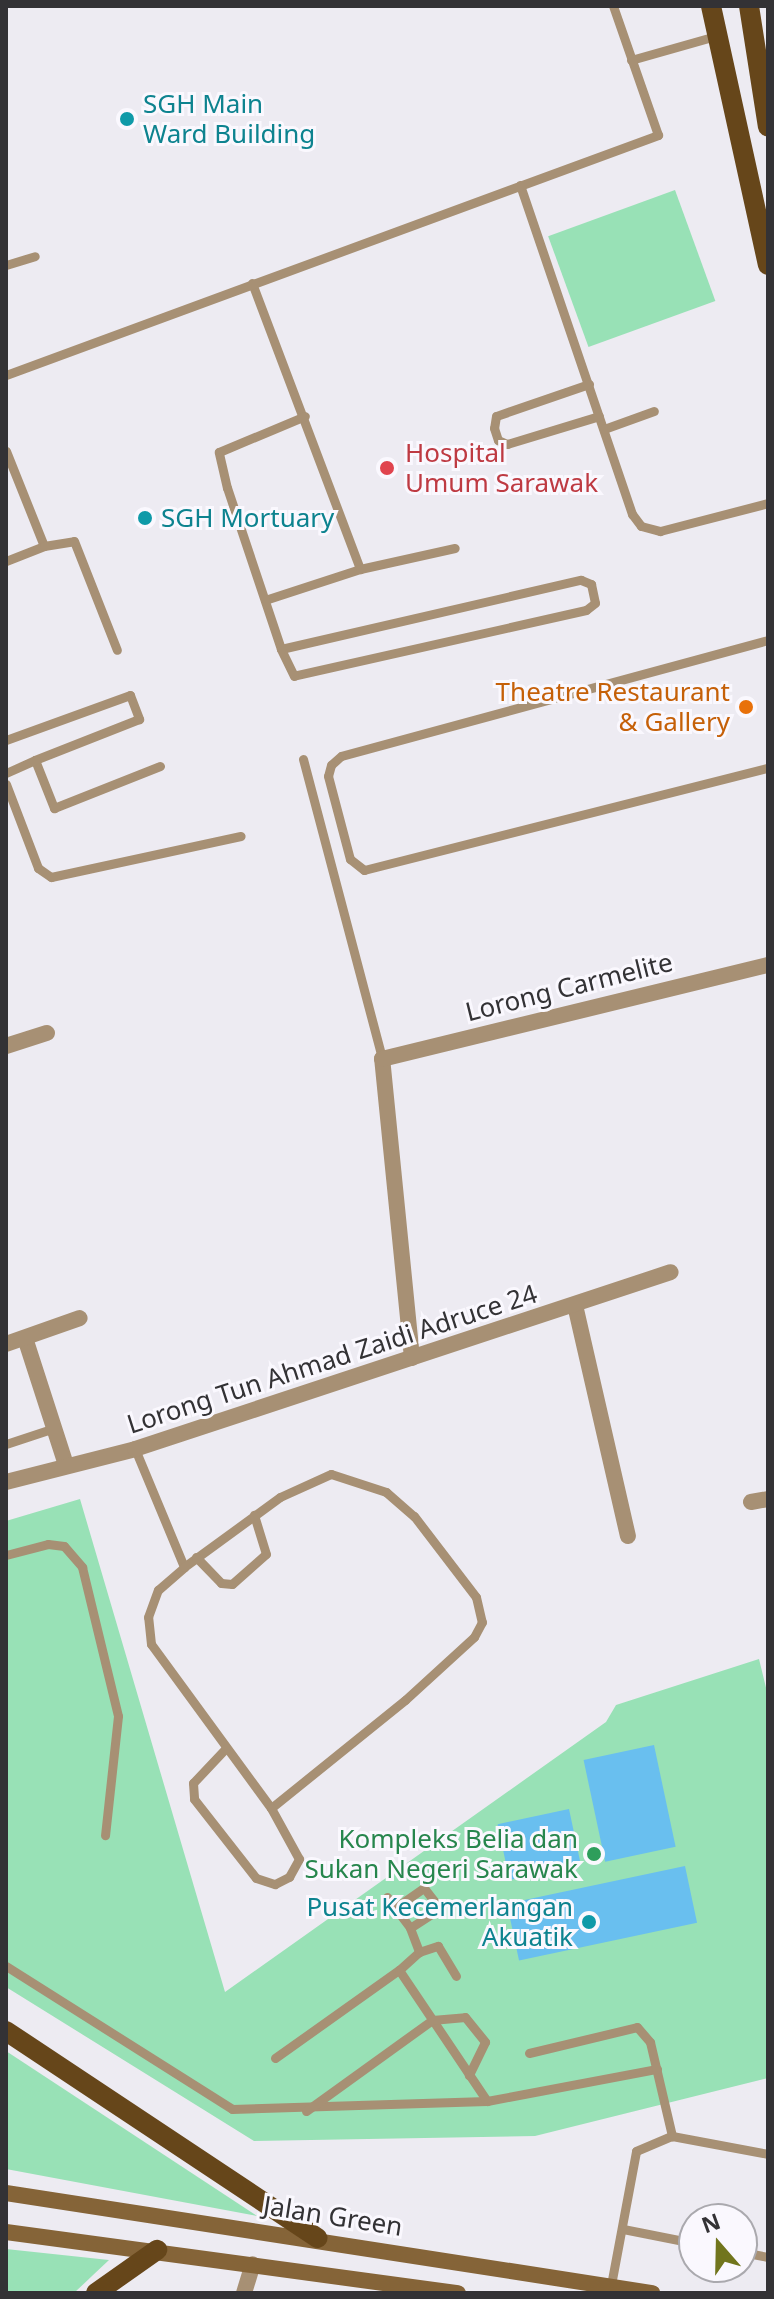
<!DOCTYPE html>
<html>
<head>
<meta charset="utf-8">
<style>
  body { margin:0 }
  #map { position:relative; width:774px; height:2299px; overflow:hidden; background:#edebf2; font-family:"Noto Sans",sans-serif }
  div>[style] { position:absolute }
  .green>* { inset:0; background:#98e1b6; transform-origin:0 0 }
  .water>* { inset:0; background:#69bfef; transform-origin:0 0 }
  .lane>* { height:9px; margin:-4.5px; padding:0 4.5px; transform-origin:4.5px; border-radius:4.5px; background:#a79074 }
  .street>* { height:16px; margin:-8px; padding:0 8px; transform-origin:8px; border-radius:8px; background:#a79074 }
  .secondary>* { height:16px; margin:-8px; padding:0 8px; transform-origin:8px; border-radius:8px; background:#856438 }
  .primary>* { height:20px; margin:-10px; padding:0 10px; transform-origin:10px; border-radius:10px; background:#66461a }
  .dots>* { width:22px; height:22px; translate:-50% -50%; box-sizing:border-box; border:4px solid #faf8fe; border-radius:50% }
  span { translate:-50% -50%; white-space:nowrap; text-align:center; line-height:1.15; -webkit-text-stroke:6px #faf8fe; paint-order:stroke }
  .culture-label { font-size:26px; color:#0d838f }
  .left { translate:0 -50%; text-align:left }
  .right { translate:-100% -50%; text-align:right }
  .health-label { font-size:26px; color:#be3a42 }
  .food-label { font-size:26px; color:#c56008 }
  .street-label { font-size:26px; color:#333235 }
  .leisure-label { font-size:26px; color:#27864d }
  .frame { position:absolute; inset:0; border:8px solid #333235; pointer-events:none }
  .north { position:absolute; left:678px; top:2203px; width:80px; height:80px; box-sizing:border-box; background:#faf8fe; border:2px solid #aaa9ae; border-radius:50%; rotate:340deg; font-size:22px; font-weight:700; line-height:32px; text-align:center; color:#333235 }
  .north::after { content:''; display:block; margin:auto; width:28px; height:36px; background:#71751d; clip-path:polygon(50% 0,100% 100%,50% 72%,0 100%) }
</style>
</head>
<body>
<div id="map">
  <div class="green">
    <i style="left:675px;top:190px;width:118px;height:135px;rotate:70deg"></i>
    <i style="clip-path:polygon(80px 1499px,225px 1992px,606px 1722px,616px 1705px,759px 1659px,768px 1696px,768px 2078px,535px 2136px,254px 2141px,6px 1987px,6px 1521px)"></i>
    <i style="clip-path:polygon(6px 2051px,257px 2216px,6px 2169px)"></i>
    <i style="clip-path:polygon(6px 2249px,109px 2260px,74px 2293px,6px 2293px)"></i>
  </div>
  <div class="water">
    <i style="left:654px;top:1745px;width:104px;height:72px;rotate:78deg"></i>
    <i style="left:569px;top:1809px;width:57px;height:73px;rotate:78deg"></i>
    <i style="left:685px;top:1866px;width:58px;height:182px;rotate:78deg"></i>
  </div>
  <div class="lane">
    <i style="left:631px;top:60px;width:88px;rotate:-15.8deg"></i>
    <i style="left:520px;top:185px;width:348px;rotate:71.2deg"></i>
    <i style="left:632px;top:514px;width:15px;rotate:53deg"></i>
    <i style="left:641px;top:526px;width:20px;rotate:15deg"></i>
    <i style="left:660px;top:531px;width:112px;rotate:-14.5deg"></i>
    <i style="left:6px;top:265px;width:30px;rotate:-17deg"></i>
    <i style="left:252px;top:283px;width:306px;rotate:69.3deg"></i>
    <i style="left:6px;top:375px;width:695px;rotate:-20.21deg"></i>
    <i style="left:658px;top:135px;width:137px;rotate:-109.2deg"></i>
    <i style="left:589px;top:384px;width:98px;rotate:161deg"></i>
    <i style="left:496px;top:416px;width:12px;rotate:99deg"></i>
    <i style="left:494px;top:428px;width:13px;rotate:72deg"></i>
    <i style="left:498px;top:440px;width:10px;rotate:24deg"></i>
    <i style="left:507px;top:444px;width:96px;rotate:-16.9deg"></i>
    <i style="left:604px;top:429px;width:53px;rotate:-19.8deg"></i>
    <i style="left:6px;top:451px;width:102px;rotate:68.2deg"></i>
    <i style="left:6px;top:561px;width:41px;rotate:-21.5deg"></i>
    <i style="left:44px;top:546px;width:30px;rotate:-9deg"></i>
    <i style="left:74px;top:541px;width:117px;rotate:68.5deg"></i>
    <i style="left:265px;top:600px;width:100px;rotate:-18.1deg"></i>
    <i style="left:360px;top:569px;width:97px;rotate:-12.5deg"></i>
    <i style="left:768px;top:640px;width:442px;rotate:164.8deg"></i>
    <i style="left:341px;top:756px;width:13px;rotate:138deg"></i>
    <i style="left:331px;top:765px;width:11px;rotate:105deg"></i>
    <i style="left:328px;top:776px;width:86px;rotate:75.2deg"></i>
    <i style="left:350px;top:859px;width:18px;rotate:38deg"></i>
    <i style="left:364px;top:870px;width:417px;rotate:-14.2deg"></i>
    <i style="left:281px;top:649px;width:308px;rotate:-13deg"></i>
    <i style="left:581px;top:580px;width:11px;rotate:22deg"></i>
    <i style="left:591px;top:584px;width:19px;rotate:78deg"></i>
    <i style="left:595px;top:603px;width:11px;rotate:142deg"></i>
    <i style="left:586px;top:610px;width:299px;rotate:167.3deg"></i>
    <i style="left:294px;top:676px;width:30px;rotate:-116deg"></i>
    <i style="left:281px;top:649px;width:170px;rotate:-108.5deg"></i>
    <i style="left:227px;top:488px;width:37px;rotate:-103deg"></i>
    <i style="left:219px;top:452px;width:93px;rotate:-22.7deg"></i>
    <i style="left:6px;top:740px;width:132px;rotate:-19.9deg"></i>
    <i style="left:130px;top:695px;width:26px;rotate:69deg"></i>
    <i style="left:139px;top:719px;width:112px;rotate:158.5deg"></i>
    <i style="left:35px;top:760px;width:52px;rotate:68.4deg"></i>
    <i style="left:54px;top:808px;width:114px;rotate:-21.6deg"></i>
    <i style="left:303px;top:759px;width:310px;rotate:75.2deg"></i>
    <i style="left:6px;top:773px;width:32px;rotate:-24deg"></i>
    <i style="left:6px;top:784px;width:90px;rotate:69.1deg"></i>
    <i style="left:38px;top:868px;width:16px;rotate:35deg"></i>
    <i style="left:51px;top:877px;width:194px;rotate:-12.2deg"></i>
    <i style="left:6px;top:1444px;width:51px;rotate:-18.4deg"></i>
    <i style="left:135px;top:1449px;width:128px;rotate:67.4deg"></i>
    <i style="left:331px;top:1474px;width:58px;rotate:18.1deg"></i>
    <i style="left:386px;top:1492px;width:37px;rotate:41deg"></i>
    <i style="left:414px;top:1516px;width:102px;rotate:52.6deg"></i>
    <i style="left:476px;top:1597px;width:26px;rotate:77deg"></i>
    <i style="left:482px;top:1622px;width:17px;rotate:118deg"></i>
    <i style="left:474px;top:1637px;width:93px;rotate:137.6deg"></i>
    <i style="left:405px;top:1700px;width:172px;rotate:141.1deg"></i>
    <i style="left:271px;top:1808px;width:203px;rotate:-126.2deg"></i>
    <i style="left:151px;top:1644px;width:27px;rotate:-96deg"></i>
    <i style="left:148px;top:1617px;width:29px;rotate:-70deg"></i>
    <i style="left:158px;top:1590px;width:35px;rotate:-41deg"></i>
    <i style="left:184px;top:1567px;width:119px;rotate:-36.1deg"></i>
    <i style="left:280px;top:1497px;width:56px;rotate:-24.3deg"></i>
    <i style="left:6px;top:1555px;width:43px;rotate:-14.7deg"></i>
    <i style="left:48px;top:1544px;width:16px;rotate:7deg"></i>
    <i style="left:64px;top:1546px;width:28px;rotate:49deg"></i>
    <i style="left:82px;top:1567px;width:153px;rotate:76.4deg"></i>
    <i style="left:118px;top:1716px;width:120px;rotate:96.2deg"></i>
    <i style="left:196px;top:1557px;width:36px;rotate:46deg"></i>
    <i style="left:221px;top:1583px;width:11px;rotate:5deg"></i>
    <i style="left:232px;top:1584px;width:45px;rotate:-41.4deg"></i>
    <i style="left:266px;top:1554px;width:41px;rotate:-107.1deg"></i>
    <i style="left:226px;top:1748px;width:48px;rotate:133.3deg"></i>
    <i style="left:193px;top:1783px;width:16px;rotate:86deg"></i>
    <i style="left:194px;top:1799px;width:100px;rotate:51.9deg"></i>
    <i style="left:256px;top:1878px;width:20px;rotate:18deg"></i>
    <i style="left:275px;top:1884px;width:16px;rotate:-27deg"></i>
    <i style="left:289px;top:1877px;width:21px;rotate:-61deg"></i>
    <i style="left:299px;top:1859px;width:58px;rotate:-118.8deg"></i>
    <i style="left:387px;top:1897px;width:39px;rotate:53deg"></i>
    <i style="left:410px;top:1928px;width:26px;rotate:69deg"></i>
    <i style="left:419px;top:1952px;width:27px;rotate:138deg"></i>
    <i style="left:395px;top:1908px;width:35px;rotate:-35deg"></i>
    <i style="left:424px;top:1888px;width:18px;rotate:52deg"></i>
    <i style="left:435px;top:1902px;width:11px;rotate:100deg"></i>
    <i style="left:433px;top:1913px;width:27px;rotate:147deg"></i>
    <i style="left:419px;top:1952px;width:20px;rotate:-18deg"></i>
    <i style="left:438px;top:1946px;width:35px;rotate:59deg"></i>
    <i style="left:6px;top:1966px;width:267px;rotate:32.3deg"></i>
    <i style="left:232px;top:2109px;width:255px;rotate:-1.8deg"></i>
    <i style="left:487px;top:2101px;width:173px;rotate:-10.7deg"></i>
    <i style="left:529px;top:2053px;width:111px;rotate:-13.5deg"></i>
    <i style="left:637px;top:2027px;width:20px;rotate:49deg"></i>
    <i style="left:650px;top:2042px;width:97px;rotate:76.8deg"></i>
    <i style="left:275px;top:2058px;width:152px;rotate:-35.4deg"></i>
    <i style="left:399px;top:1970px;width:158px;rotate:56.1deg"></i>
    <i style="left:306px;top:2111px;width:155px;rotate:-35.8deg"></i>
    <i style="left:432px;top:2020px;width:33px;rotate:-5deg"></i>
    <i style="left:465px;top:2017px;width:32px;rotate:51deg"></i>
    <i style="left:485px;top:2042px;width:37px;rotate:116deg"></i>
    <i style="left:623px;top:2229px;width:72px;rotate:11.2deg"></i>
    <i style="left:742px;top:2252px;width:26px;rotate:11deg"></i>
    <i style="left:611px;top:2285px;width:136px;rotate:-79.4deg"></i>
    <i style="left:636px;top:2151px;width:39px;rotate:-23deg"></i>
    <i style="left:672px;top:2136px;width:98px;rotate:10.6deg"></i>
  </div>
  <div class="street">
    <i style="left:6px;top:1046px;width:43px;rotate:-17.6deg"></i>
    <i style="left:575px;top:1305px;width:237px;rotate:77.1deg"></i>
    <i style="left:25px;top:1338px;width:133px;rotate:72.1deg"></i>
    <i style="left:6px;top:1344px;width:78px;rotate:-19.4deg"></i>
    <i style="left:412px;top:1358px;width:301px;rotate:-95.7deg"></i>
    <i style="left:382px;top:1059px;width:397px;rotate:-13.7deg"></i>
    <i style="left:6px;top:1482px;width:133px;rotate:-14.3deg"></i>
    <i style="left:135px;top:1449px;width:564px;rotate:-18.27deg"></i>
    <i style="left:751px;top:1502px;width:17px;rotate:-10deg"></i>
    <i style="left:244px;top:2293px;width:30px;rotate:-73deg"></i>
  </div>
  <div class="secondary">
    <i style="left:6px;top:2193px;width:654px;rotate:8.8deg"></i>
    <i style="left:6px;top:2232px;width:456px;rotate:7.7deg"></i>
  </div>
  <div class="primary">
    <i style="left:711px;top:6px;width:265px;rotate:77.6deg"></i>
    <i style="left:749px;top:6px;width:122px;rotate:81.1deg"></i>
    <i style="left:6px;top:2031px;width:374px;rotate:33.6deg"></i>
    <i style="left:96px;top:2293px;width:75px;rotate:-35.2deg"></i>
  </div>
  <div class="dots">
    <i style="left:127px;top:119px;background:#0f9aa8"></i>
    <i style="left:387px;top:468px;background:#e0444e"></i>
    <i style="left:145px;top:518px;background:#0f9aa8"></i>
    <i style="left:746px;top:707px;background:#e8710a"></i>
    <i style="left:594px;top:1854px;background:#2e9e5b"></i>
    <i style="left:589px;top:1922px;background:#0f9aa8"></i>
  </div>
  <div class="culture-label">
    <span class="left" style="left:143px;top:119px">SGH Main<br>Ward Building</span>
    <span class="left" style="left:161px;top:518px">SGH Mortuary</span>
    <span class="right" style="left:573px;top:1922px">Pusat Kecemerlangan<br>Akuatik</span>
  </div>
  <div class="health-label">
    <span class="left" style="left:405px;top:468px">Hospital<br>Umum Sarawak</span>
  </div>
  <div class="food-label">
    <span class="right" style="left:730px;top:707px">Theatre Restaurant<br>&amp; Gallery</span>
  </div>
  <div class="street-label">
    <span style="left:569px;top:987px;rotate:-14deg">Lorong Carmelite</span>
    <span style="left:332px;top:1359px;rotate:-18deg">Lorong Tun Ahmad Zaidi Adruce 24</span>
    <span style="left:333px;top:2216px;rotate:9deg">Jalan Green</span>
  </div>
  <div class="leisure-label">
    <span class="right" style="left:578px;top:1854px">Kompleks Belia dan<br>Sukan Negeri Sarawak</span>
  </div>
  <div class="frame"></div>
  <div class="north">N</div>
</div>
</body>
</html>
